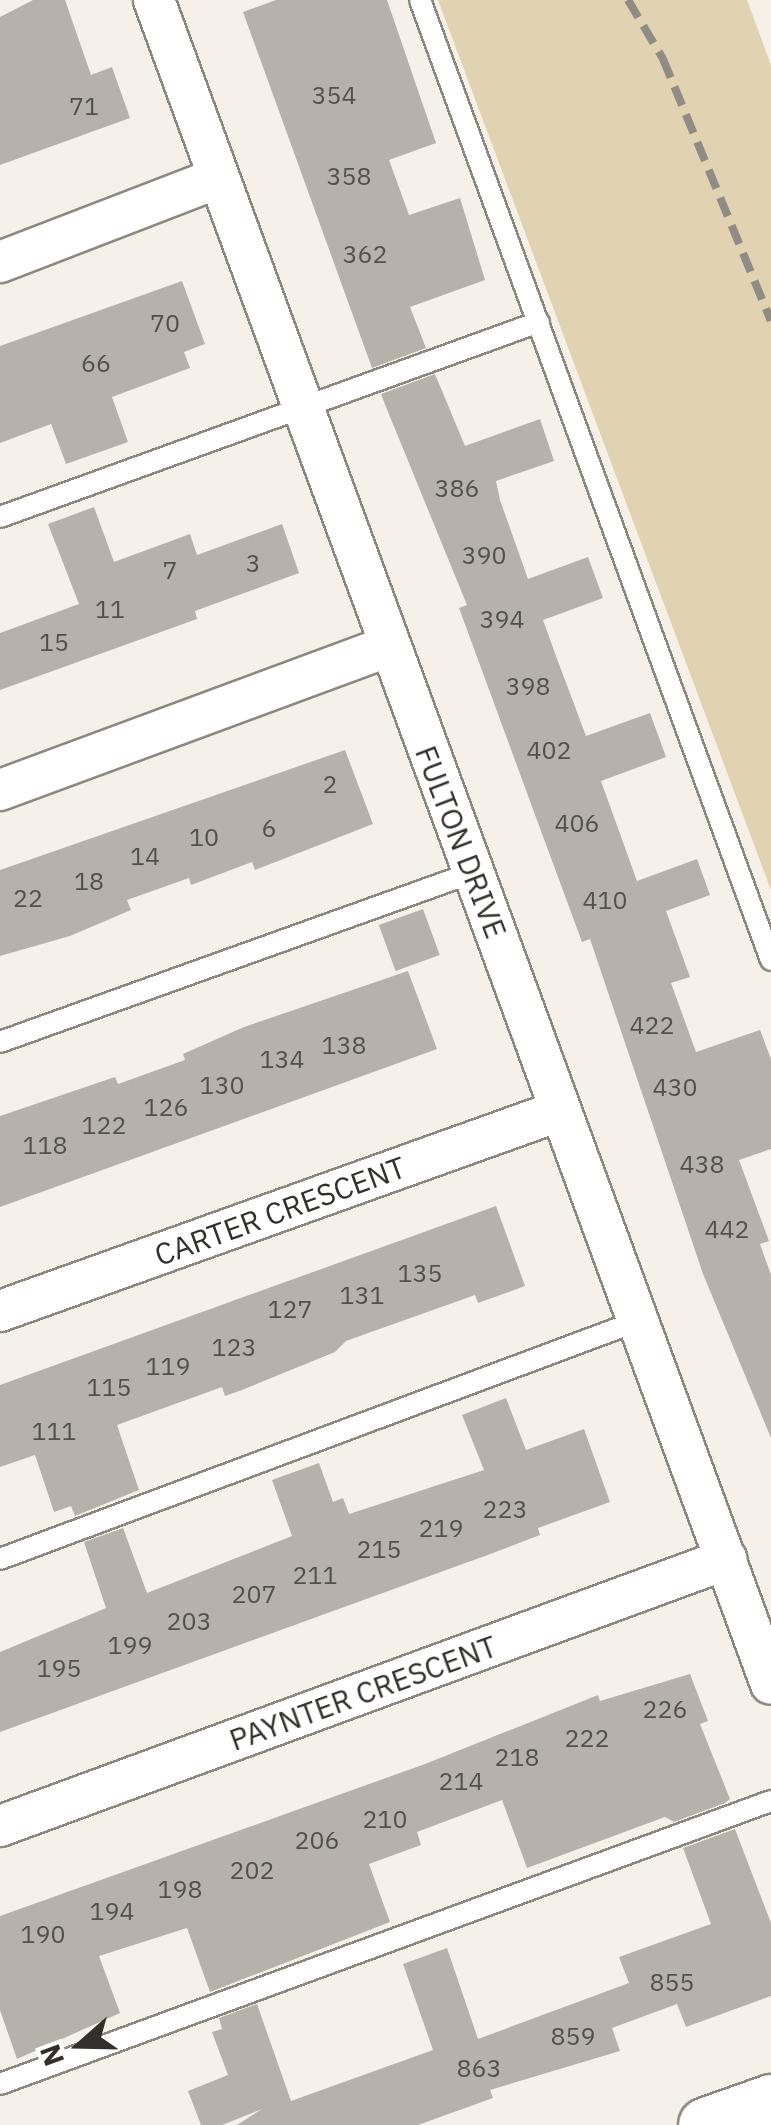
<!DOCTYPE html>
<html>
<head>
<meta charset="utf-8">
<style>
  body { margin:0 }
  #map { position:relative; width:771px; height:2125px; overflow:hidden; background:#f6f1e8; font-family:"IBM Plex Sans",sans-serif }
  div>[style] { position:absolute }
  .green>* { inset:0; background:#e1d2b2 }
  .building>* { inset:0; background:#b7b2a9; transform-origin:0 0 }
  .roads { filter:drop-shadow(2px 0 #8c887f) drop-shadow(-2px 0 #8c887f) drop-shadow(0 2px #8c887f) drop-shadow(0 -2px #8c887f) }
  .lane>* { height:20px; margin:-10px; padding:0 10px; transform-origin:10px; border-radius:10px; background:#fff }
  .street>* { height:40px; margin:-20px; padding:0 20px; transform-origin:20px; border-radius:20px; background:#fff }
  .secondary>* { height:55px; margin:-27.5px; padding:0 27.5px; transform-origin:27.5px; border-radius:27.5px; background:#fff }
  .rail>* { height:8px; margin-top:-4px; transform-origin:0; background:repeating-linear-gradient(90deg,#8f8b85 0 20px,transparent 0 30px) }
  span { translate:-50% -50%; white-space:nowrap; text-align:center; line-height:1.15; -webkit-text-stroke:9px #fff; paint-order:stroke }
  .number-label { font-size:25px; color:#53504b }
  .number-label span { -webkit-text-stroke-width:0 }
  .street-label { font-size:30px; color:#32302c }
  .north { position:absolute; left:30px; top:1995px; width:100px; height:100px; -webkit-text-stroke:8px #fff; paint-order:stroke; rotate:250deg; font-size:28px; font-weight:700; line-height:40px; text-align:center; color:#32302c }
  .north::after { content:''; display:block; margin:auto; width:35px; height:45px; background:#32302c; clip-path:polygon(50% 0,100% 100%,50% 72%,0 100%) }
</style>
</head>
<body>
<div id="map">
  <div class="green">
    <i style="clip-path:polygon(438px 0,747px 0,771px 65px,771px 890px)"></i>
  </div>
  <div class="building">
    <i style="clip-path:polygon(33px 0,65px 0,91px 75px,112px 67px,130px 118px,0 165px,0 17px)"></i>
    <i style="clip-path:polygon(276px 0,387px 0,436px 143px,389px 160px,409px 215px,460px 198px,485px 280px,410px 307px,426px 348px,372px 368px,243px 12px)"></i>
    <i style="clip-path:polygon(182px 281px,205px 344px,184px 352px,190px 368px,112px 397px,128px 442px,66px 464px,51px 424px,0 443px,0 346px)"></i>
    <i style="clip-path:polygon(435px 374px,465px 446px,540px 419px,554px 461px,496px 481px,500px 500px,528px 579px,588px 557px,603px 598px,543px 620px,556px 656px,586px 736px,650px 713px,666px 757px,601px 781px,637px 881px,697px 859px,710px 895px,666px 911px,690px 977px,671px 983px,696px 1052px,760px 1030px,771px 1059px,771px 1149px,739px 1160px,769px 1241px,760px 1244px,771px 1275px,771px 1438px,703px 1274px,590px 939px,582px 942px,534px 812px,459px 608px,467px 605px,386px 407px,381px 394px)"></i>
    <i style="clip-path:polygon(94px 507px,114px 562px,190px 534px,197px 555px,282px 524px,299px 573px,195px 611px,197px 619px,0 690px,0 633px,79px 604px,48px 524px)"></i>
    <i style="clip-path:polygon(345px 750px,373px 824px,255px 870px,252px 862px,191px 885px,189px 878px,127px 900px,131px 910px,70px 936px,0 956px,0 870px)"></i>
    <i style="left:423px;top:909px;width:49px;height:47px;rotate:70deg"></i>
    <i style="clip-path:polygon(408px 971px,437px 1049px,0 1207px,0 1116px,115px 1077px,118px 1084px,185px 1060px,183px 1054px,244px 1027px)"></i>
    <i style="clip-path:polygon(496px 1206px,525px 1286px,478px 1303px,475px 1295px,346px 1341px,335px 1352px,242px 1390px,225px 1396px,222px 1387px,117px 1425px,139px 1490px,75px 1516px,71px 1506px,54px 1512px,35px 1455px,0 1467px,0 1385px)"></i>
    <i style="clip-path:polygon(506px 1398px,526px 1450px,584px 1429px,610px 1502px,538px 1528px,540px 1535px,493px 1553px,0 1732px,0 1652px,106px 1608px,84px 1542px,123px 1528px,147px 1593px,292px 1536px,272px 1480px,319px 1463px,333px 1502px,343px 1498px,349px 1514px,484px 1470px,462px 1415px)"></i>
    <i style="clip-path:polygon(690px 1674px,708px 1721px,700px 1724px,730px 1799px,725px 1803px,674px 1822px,665px 1817px,527px 1868px,502px 1800px,417px 1832px,421px 1845px,369px 1864px,390px 1922px,210px 1992px,187px 1928px,99px 1956px,120px 2013px,17px 2059px,0 2010px,0 1916px,425px 1764px,598px 1695px,600px 1701px)"></i>
    <i style="clip-path:polygon(735px 1829px,771px 1923px,771px 1996px,686px 2027px,677px 2004px,612px 2028px,620px 2051px,490px 2090px,493px 2098px,418px 2125px,237px 2125px,262px 2109px,222px 2125px,201px 2125px,188px 2091px,228px 2075px,212px 2032px,222px 2029px,219px 2018px,257px 2004px,291px 2101px,433px 2050px,403px 1964px,447px 1948px,478px 2039px,629px 1983px,619px 1957px,711px 1924px,683px 1848px)"></i>
  </div>
  <div class="roads">
    <div class="lane">
      <i style="left:420px;top:0;width:1022px;rotate:69.92deg"></i>
      <i style="left:0;top:517px;width:573px;rotate:-19.89deg"></i>
      <i style="left:0;top:1042px;width:504px;rotate:-19.73deg"></i>
      <i style="left:0;top:1559px;width:678px;rotate:-20.47deg"></i>
      <i style="left:0;top:2084px;width:821px;rotate:-20.16deg"></i>
    </div>
    <div class="street">
      <i style="left:154px;top:0;width:1793px;rotate:69.88deg"></i>
      <i style="left:0;top:262px;width:234px;rotate:-21.1deg"></i>
      <i style="left:0;top:790px;width:412px;rotate:-20.3deg"></i>
      <i style="left:0;top:1311px;width:594px;rotate:-19.69deg"></i>
      <i style="left:0;top:1826px;width:774px;rotate:-20.17deg"></i>
    </div>
    <div class="secondary">
      <i style="left:706px;top:2125px;width:69px;rotate:-19.5deg"></i>
    </div>
  </div>
  <div class="rail">
    <i style="left:628px;top:0;width:69px;rotate:59.3deg"></i>
    <i style="left:663px;top:59px;width:283px;rotate:67.6deg"></i>
  </div>
  <div class="number-label">
    <span style="left:334px;top:95px">354</span>
    <span style="left:84px;top:106px">71</span>
    <span style="left:349px;top:176px">358</span>
    <span style="left:365px;top:254px">362</span>
    <span style="left:165px;top:323px">70</span>
    <span style="left:96px;top:363px">66</span>
    <span style="left:457px;top:488px">386</span>
    <span style="left:484px;top:555px">390</span>
    <span style="left:253px;top:563px">3</span>
    <span style="left:170px;top:570px">7</span>
    <span style="left:110px;top:609px">11</span>
    <span style="left:502px;top:619px">394</span>
    <span style="left:54px;top:642px">15</span>
    <span style="left:528px;top:686px">398</span>
    <span style="left:549px;top:750px">402</span>
    <span style="left:330px;top:784px">2</span>
    <span style="left:577px;top:823px">406</span>
    <span style="left:269px;top:828px">6</span>
    <span style="left:204px;top:837px">10</span>
    <span style="left:145px;top:856px">14</span>
    <span style="left:89px;top:881px">18</span>
    <span style="left:28px;top:898px">22</span>
    <span style="left:605px;top:900px">410</span>
    <span style="left:652px;top:1025px">422</span>
    <span style="left:344px;top:1045px">138</span>
    <span style="left:282px;top:1059px">134</span>
    <span style="left:222px;top:1085px">130</span>
    <span style="left:675px;top:1087px">430</span>
    <span style="left:166px;top:1107px">126</span>
    <span style="left:104px;top:1125px">122</span>
    <span style="left:45px;top:1145px">118</span>
    <span style="left:702px;top:1164px">438</span>
    <span style="left:727px;top:1229px">442</span>
    <span style="left:420px;top:1273px">135</span>
    <span style="left:362px;top:1295px">131</span>
    <span style="left:290px;top:1309px">127</span>
    <span style="left:234px;top:1347px">123</span>
    <span style="left:168px;top:1366px">119</span>
    <span style="left:109px;top:1387px">115</span>
    <span style="left:54px;top:1431px">111</span>
    <span style="left:505px;top:1509px">223</span>
    <span style="left:441px;top:1528px">219</span>
    <span style="left:379px;top:1549px">215</span>
    <span style="left:315px;top:1575px">211</span>
    <span style="left:254px;top:1594px">207</span>
    <span style="left:189px;top:1621px">203</span>
    <span style="left:130px;top:1645px">199</span>
    <span style="left:59px;top:1668px">195</span>
    <span style="left:665px;top:1709px">226</span>
    <span style="left:587px;top:1738px">222</span>
    <span style="left:517px;top:1757px">218</span>
    <span style="left:461px;top:1781px">214</span>
    <span style="left:385px;top:1819px">210</span>
    <span style="left:317px;top:1840px">206</span>
    <span style="left:252px;top:1870px">202</span>
    <span style="left:180px;top:1889px">198</span>
    <span style="left:112px;top:1911px">194</span>
    <span style="left:43px;top:1934px">190</span>
    <span style="left:672px;top:1982px">855</span>
    <span style="left:573px;top:2036px">859</span>
    <span style="left:479px;top:2068px">863</span>
  </div>
  <div class="street-label">
    <span style="left:461px;top:842px;rotate:69deg">FULTON DRIVE</span>
    <span style="left:280px;top:1211px;rotate:-20deg">CARTER CRESCENT</span>
    <span style="left:363px;top:1693px;rotate:-20deg">PAYNTER CRESCENT</span>
  </div>
  <div class="north">N</div>
</div>
</body>
</html>
